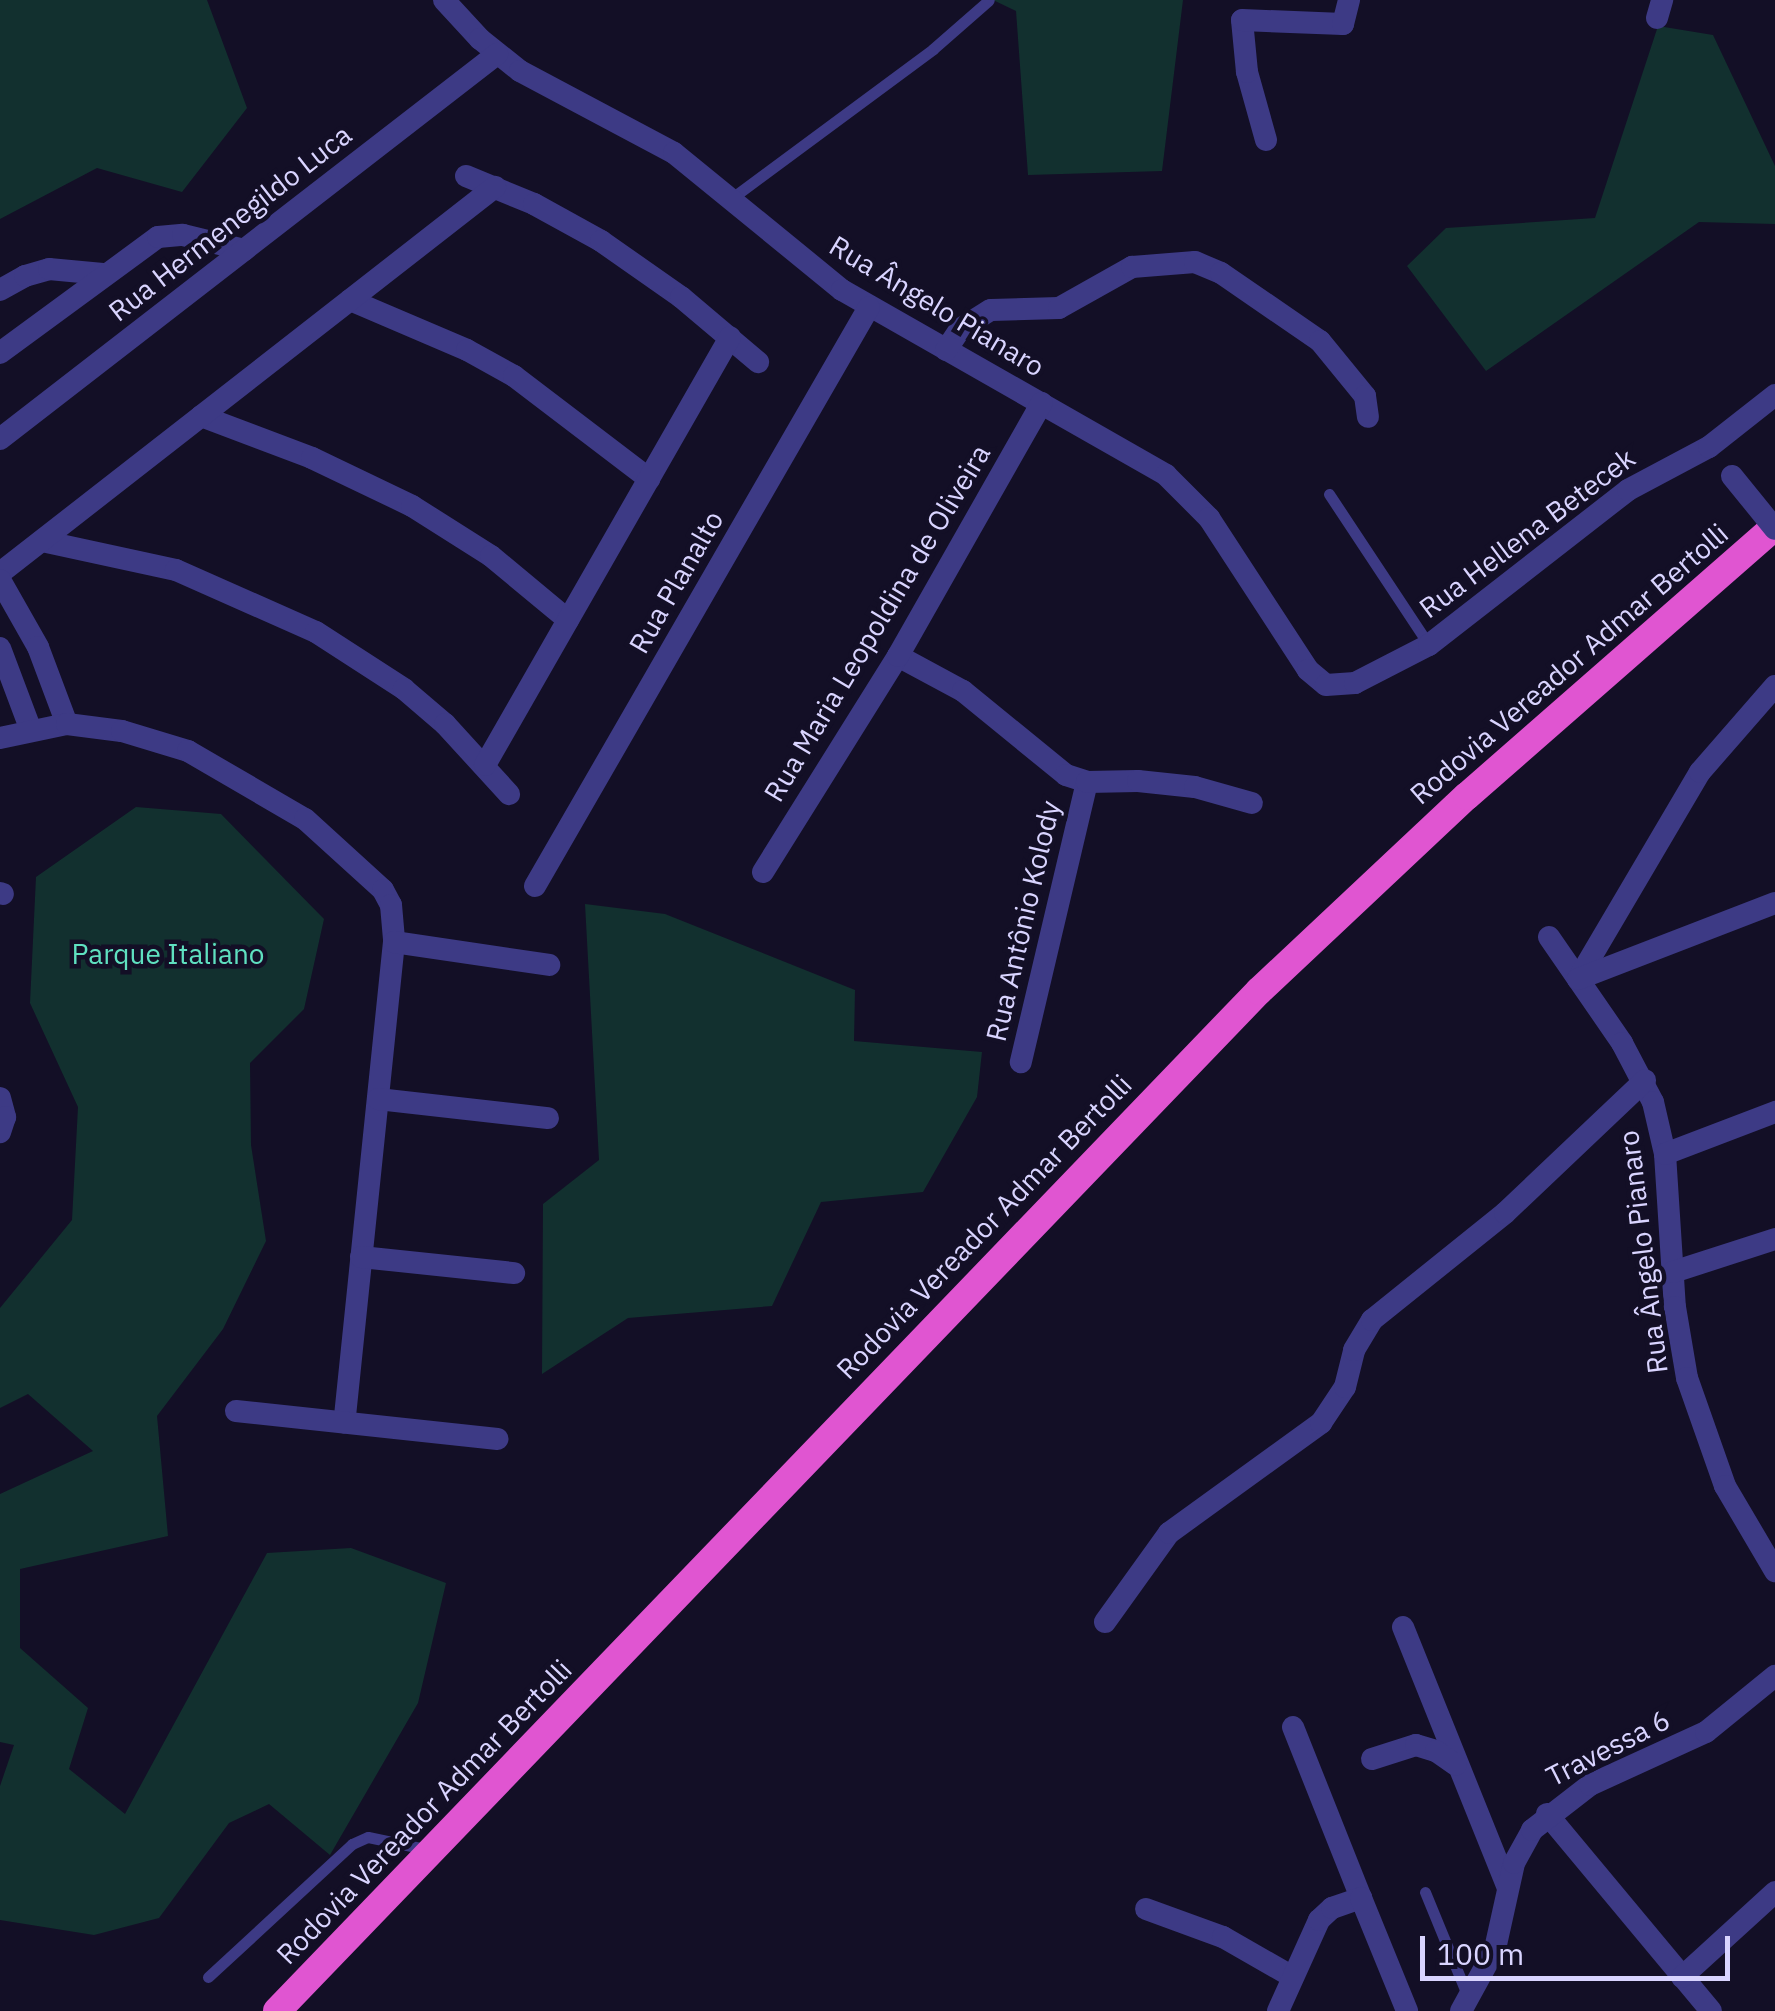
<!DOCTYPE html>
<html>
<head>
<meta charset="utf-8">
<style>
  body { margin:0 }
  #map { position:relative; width:1775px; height:2011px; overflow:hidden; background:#130f26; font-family:"IBM Plex Sans",sans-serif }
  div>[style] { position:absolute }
  .green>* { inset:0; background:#12302f }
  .service>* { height:11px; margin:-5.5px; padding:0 5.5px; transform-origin:5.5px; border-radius:5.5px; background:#3d3a85 }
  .minor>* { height:22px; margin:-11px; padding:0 11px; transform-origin:11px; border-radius:11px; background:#3d3a85 }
  .trunk>* { height:28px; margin:-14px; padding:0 14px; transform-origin:14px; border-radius:14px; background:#e055d1 }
  .minor-bridge>* { height:22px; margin:-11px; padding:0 11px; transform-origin:11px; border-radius:11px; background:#3d3a85 }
  span { translate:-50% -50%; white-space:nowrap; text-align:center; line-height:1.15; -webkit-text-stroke:9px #130f26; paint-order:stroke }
  .street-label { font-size:28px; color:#d9d4ff }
  .park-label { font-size:28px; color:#5fe0c0 }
  .scale { position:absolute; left:1420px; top:1936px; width:310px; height:45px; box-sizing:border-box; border:5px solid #d9d4ff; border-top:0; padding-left:12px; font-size:30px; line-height:35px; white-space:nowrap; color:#d9d4ff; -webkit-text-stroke:8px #130f26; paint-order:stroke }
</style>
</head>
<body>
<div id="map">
  <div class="green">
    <i style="clip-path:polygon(0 0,207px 0,247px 108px,182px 192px,97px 168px,0 219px)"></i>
    <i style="clip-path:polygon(993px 0,1183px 0,1162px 171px,1028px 175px,1016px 11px)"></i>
    <i style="clip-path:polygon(1658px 26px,1713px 35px,1775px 166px,1775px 224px,1699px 222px,1486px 371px,1407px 266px,1446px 228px,1595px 218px)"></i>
    <i style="clip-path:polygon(136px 807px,221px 814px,324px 919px,304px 1009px,250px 1063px,251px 1145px,266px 1241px,223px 1329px,157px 1416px,168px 1536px,20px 1569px,20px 1648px,88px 1708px,69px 1769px,125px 1814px,267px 1553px,351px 1548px,446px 1583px,418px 1703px,330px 1855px,269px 1804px,229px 1823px,159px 1918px,94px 1935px,0 1920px,0 1786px,14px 1745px,0 1742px,0 1494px,93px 1451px,28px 1394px,0 1408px,0 1308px,72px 1220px,78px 1107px,30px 1003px,36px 877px)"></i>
    <i style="clip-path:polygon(585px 904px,665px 914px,855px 990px,854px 1041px,982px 1052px,977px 1097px,923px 1192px,821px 1202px,772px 1306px,628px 1318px,542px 1374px,543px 1204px,599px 1160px)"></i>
  </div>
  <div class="service">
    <i style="left:732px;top:198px;width:250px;rotate:-36.5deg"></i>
    <i style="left:933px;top:49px;width:74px;rotate:-41.2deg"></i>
    <i style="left:1329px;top:494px;width:181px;rotate:56.5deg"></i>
    <i style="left:1425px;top:1892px;width:113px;rotate:67.7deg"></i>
    <i style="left:208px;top:1977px;width:196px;rotate:-42.7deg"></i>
    <i style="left:352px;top:1844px;width:17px;rotate:-24deg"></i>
    <i style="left:368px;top:1837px;width:63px;rotate:11.8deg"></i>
  </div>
  <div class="minor">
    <i style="left:444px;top:0;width:53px;rotate:47.3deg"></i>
    <i style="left:480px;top:39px;width:51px;rotate:38.7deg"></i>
    <i style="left:520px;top:71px;width:174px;rotate:28deg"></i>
    <i style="left:674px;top:153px;width:217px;rotate:39.2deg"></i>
    <i style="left:842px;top:290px;width:373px;rotate:29.7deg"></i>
    <i style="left:1166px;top:475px;width:61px;rotate:45deg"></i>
    <i style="left:1209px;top:518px;width:181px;rotate:56.9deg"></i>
    <i style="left:1308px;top:670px;width:23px;rotate:40deg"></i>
    <i style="left:1326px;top:685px;width:29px;rotate:-4deg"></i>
    <i style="left:1355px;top:683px;width:83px;rotate:-27.2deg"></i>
    <i style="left:1429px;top:645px;width:252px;rotate:-37.9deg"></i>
    <i style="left:1628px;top:490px;width:92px;rotate:-28deg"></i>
    <i style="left:1709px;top:447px;width:84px;rotate:-38.2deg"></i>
    <i style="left:1657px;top:18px;width:19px;rotate:-74deg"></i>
    <i style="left:1266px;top:140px;width:71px;rotate:-105.6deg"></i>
    <i style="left:1247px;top:72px;width:52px;rotate:-95.5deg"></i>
    <i style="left:1242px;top:20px;width:101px;rotate:2.3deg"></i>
    <i style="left:1343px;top:24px;width:25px;rotate:-76deg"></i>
    <i style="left:466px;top:176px;width:74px;rotate:22.4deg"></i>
    <i style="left:534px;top:204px;width:77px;rotate:28.9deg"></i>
    <i style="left:601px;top:241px;width:98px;rotate:35deg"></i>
    <i style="left:681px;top:297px;width:101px;rotate:40.2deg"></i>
    <i style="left:0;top:290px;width:29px;rotate:-29deg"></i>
    <i style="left:25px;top:276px;width:25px;rotate:-16deg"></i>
    <i style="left:49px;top:269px;width:54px;rotate:5.3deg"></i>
    <i style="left:350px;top:300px;width:127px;rotate:23.1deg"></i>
    <i style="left:467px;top:350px;width:54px;rotate:29deg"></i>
    <i style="left:514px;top:376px;width:170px;rotate:37.3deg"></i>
    <i style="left:946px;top:350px;width:25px;rotate:-56deg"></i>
    <i style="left:960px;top:329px;width:36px;rotate:-32deg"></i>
    <i style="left:991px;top:310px;width:68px;rotate:-1.7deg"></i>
    <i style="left:1059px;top:308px;width:84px;rotate:-29.3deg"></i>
    <i style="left:1132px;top:267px;width:63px;rotate:-4.5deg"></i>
    <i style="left:1195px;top:262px;width:28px;rotate:23deg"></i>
    <i style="left:1221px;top:273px;width:120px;rotate:34.5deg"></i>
    <i style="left:1320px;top:341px;width:71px;rotate:50.7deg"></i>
    <i style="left:1365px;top:396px;width:21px;rotate:82deg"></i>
    <i style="left:0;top:353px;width:196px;rotate:-36.3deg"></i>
    <i style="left:158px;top:237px;width:25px;rotate:-5deg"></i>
    <i style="left:183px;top:235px;width:63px;rotate:13.8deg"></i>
    <i style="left:201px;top:416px;width:119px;rotate:20.7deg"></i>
    <i style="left:312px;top:458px;width:111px;rotate:25.6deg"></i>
    <i style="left:412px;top:506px;width:93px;rotate:32.3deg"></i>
    <i style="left:491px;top:556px;width:100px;rotate:39.7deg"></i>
    <i style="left:0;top:439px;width:629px;rotate:-37.76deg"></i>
    <i style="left:42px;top:541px;width:137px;rotate:12.2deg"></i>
    <i style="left:176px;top:570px;width:153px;rotate:23.9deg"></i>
    <i style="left:316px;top:632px;width:105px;rotate:32.9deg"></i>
    <i style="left:404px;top:689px;width:54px;rotate:40.5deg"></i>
    <i style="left:445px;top:724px;width:95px;rotate:47.6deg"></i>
    <i style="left:0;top:573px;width:628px;rotate:-37.95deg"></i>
    <i style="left:0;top:580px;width:77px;rotate:60.4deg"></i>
    <i style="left:38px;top:647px;width:82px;rotate:69.4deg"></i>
    <i style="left:0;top:648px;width:85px;rotate:69.4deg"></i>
    <i style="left:898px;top:656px;width:74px;rotate:28.3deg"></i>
    <i style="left:963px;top:691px;width:133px;rotate:39.2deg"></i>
    <i style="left:1066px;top:775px;width:22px;rotate:18deg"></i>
    <i style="left:1087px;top:782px;width:288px;rotate:103.3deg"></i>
    <i style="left:0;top:738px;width:68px;rotate:-11.8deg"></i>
    <i style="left:67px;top:724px;width:55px;rotate:7.3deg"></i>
    <i style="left:122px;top:731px;width:69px;rotate:16.9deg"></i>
    <i style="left:188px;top:751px;width:135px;rotate:30.2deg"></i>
    <i style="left:305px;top:819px;width:105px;rotate:42.3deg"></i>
    <i style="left:383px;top:890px;width:17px;rotate:62deg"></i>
    <i style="left:391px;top:905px;width:37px;rotate:85deg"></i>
    <i style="left:394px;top:942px;width:483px;rotate:95.9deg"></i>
    <i style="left:485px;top:765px;width:493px;rotate:-60.2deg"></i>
    <i style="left:1087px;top:782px;width:51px;rotate:-1.1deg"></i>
    <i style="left:1138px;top:781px;width:57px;rotate:6deg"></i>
    <i style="left:1195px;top:787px;width:59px;rotate:15.7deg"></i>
    <i style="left:763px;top:872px;width:255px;rotate:-58deg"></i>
    <i style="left:898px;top:656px;width:291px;rotate:-60.4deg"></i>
    <i style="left:535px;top:886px;width:668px;rotate:-60.02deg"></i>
    <i style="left:0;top:893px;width:3px;rotate:18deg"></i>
    <i style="left:1549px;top:937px;width:129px;rotate:55.4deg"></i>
    <i style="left:1622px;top:1043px;width:67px;rotate:62.3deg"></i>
    <i style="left:1653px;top:1102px;width:53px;rotate:77deg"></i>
    <i style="left:1665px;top:1154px;width:153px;rotate:86.3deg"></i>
    <i style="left:1675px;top:1307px;width:72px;rotate:80.4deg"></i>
    <i style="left:1687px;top:1378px;width:114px;rotate:70.6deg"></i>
    <i style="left:1725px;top:1486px;width:99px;rotate:59.5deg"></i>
    <i style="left:394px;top:942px;width:157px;rotate:8.4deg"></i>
    <i style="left:1578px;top:979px;width:240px;rotate:-59.5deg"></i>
    <i style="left:1700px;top:772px;width:114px;rotate:-48.9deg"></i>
    <i style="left:1578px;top:979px;width:211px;rotate:-21.1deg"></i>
    <i style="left:0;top:1098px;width:20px;rotate:75deg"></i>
    <i style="left:5px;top:1117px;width:16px;rotate:108deg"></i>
    <i style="left:378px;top:1099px;width:171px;rotate:6.4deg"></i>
    <i style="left:1665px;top:1154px;width:118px;rotate:-20.9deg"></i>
    <i style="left:361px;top:1257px;width:154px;rotate:6deg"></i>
    <i style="left:1673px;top:1272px;width:107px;rotate:-17.9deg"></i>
    <i style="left:236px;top:1411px;width:263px;rotate:6.1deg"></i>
    <i style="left:1105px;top:1622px;width:110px;rotate:-54.3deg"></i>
    <i style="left:1169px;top:1533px;width:188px;rotate:-35.9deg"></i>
    <i style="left:1321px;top:1423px;width:43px;rotate:-56.3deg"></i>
    <i style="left:1345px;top:1387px;width:38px;rotate:-76deg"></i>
    <i style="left:1354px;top:1350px;width:35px;rotate:-59deg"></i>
    <i style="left:1372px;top:1320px;width:171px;rotate:-38.8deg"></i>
    <i style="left:1505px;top:1213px;width:193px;rotate:-43.5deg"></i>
    <i style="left:1403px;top:1627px;width:281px;rotate:68.1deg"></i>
    <i style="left:1293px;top:1727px;width:184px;rotate:68.3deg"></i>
    <i style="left:1372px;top:1759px;width:46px;rotate:-17.7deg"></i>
    <i style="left:1416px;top:1745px;width:21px;rotate:17deg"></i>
    <i style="left:1436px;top:1751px;width:24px;rotate:35deg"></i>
    <i style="left:1547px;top:1814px;width:256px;rotate:50.2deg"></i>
    <i style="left:1146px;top:1909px;width:82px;rotate:20deg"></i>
    <i style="left:1223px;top:1937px;width:78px;rotate:29.8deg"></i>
    <i style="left:1682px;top:1977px;width:126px;rotate:-42.4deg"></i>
    <i style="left:1278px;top:2011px;width:100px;rotate:-65.7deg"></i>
    <i style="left:1319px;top:1920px;width:18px;rotate:-43deg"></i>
    <i style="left:1332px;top:1908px;width:31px;rotate:-19deg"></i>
    <i style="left:1361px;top:1898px;width:122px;rotate:67.8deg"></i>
    <i style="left:1461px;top:2011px;width:71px;rotate:-61.3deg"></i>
    <i style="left:1495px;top:1949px;width:88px;rotate:-77.5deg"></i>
    <i style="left:1514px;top:1863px;width:38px;rotate:-61deg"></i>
    <i style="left:1532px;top:1830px;width:73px;rotate:-37.8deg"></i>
    <i style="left:1590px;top:1785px;width:128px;rotate:-24.6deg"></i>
    <i style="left:1706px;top:1732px;width:89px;rotate:-39.1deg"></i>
  </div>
  <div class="trunk">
    <i style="left:277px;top:2011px;width:1416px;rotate:-46.09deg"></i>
    <i style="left:1259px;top:991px;width:285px;rotate:-43.2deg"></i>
    <i style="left:1467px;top:796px;width:410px;rotate:-41.2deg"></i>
  </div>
  <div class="minor-bridge">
    <i style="left:1732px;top:476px;width:68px;rotate:50.9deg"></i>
  </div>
  <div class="street-label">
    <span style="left:230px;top:223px;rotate:-38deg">Rua Hermenegildo Luca</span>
    <span style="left:937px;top:306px;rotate:31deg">Rua Ângelo Pianaro</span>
    <span style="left:1527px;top:533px;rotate:-37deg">Rua Hellena Betecek</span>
    <span style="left:676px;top:582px;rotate:-60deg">Rua Planalto</span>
    <span style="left:877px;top:623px;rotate:-59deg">Rua Maria Leopoldina de Oliveira</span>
    <span style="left:1569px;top:664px;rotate:-41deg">Rodovia Vereador Admar Bertolli</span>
    <span style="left:1023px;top:921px;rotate:-77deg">Rua Antônio Kolody</span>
    <span style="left:984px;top:1227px;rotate:-46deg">Rodovia Vereador Admar Bertolli</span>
    <span style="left:1643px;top:1252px;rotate:-97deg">Rua Ângelo Pianaro</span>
    <span style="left:1608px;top:1748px;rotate:-27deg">Travessa 6</span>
    <span style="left:424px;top:1812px;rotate:-46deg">Rodovia Vereador Admar Bertolli</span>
  </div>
  <div class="park-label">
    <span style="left:168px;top:954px">Parque Italiano</span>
  </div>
  <div class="scale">100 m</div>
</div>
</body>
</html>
